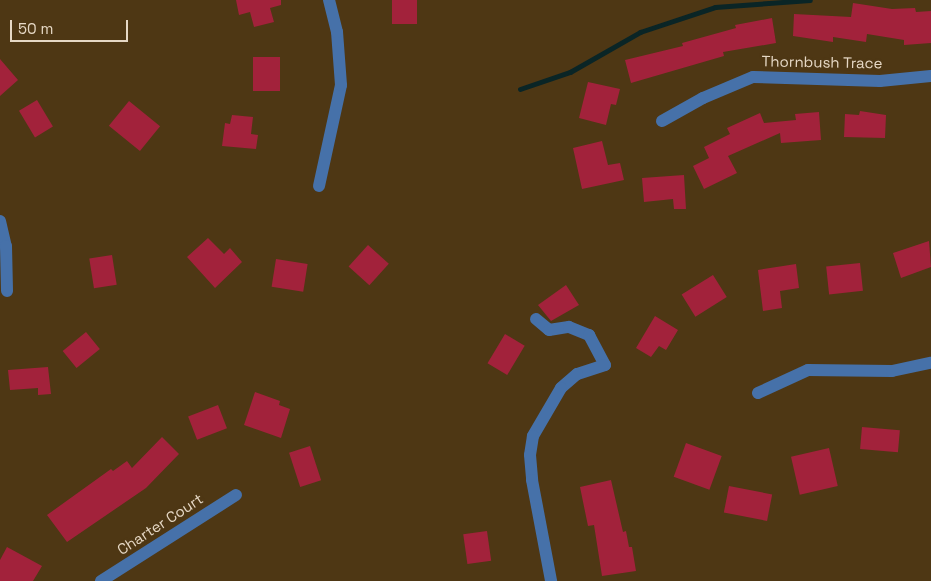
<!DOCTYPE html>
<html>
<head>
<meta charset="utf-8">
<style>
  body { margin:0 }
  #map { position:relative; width:931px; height:581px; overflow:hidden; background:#4e3714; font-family:"Space Grotesk",sans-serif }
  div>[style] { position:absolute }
  .stream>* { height:5px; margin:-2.5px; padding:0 2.5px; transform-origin:2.5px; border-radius:2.5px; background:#0a2526 }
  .building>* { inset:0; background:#a2223b; transform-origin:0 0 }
  .minor>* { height:12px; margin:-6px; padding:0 6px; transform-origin:6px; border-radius:6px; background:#4671a9 }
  span { translate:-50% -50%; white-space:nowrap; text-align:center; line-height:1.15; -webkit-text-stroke:4.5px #4e3714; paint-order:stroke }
  .street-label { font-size:15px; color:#e6d8c5 }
  .scale { position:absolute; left:10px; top:20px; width:118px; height:22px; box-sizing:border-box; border:2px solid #e6d8c5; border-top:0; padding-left:6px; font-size:15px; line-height:18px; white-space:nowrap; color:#e6d8c5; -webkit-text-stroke:4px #4e3714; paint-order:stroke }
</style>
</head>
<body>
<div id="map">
  <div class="stream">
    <i style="left:520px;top:89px;width:53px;rotate:-18.8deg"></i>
    <i style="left:570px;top:72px;width:81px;rotate:-29.7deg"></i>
    <i style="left:640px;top:32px;width:79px;rotate:-18.4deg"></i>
    <i style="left:715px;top:7px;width:95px;rotate:-4.2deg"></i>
  </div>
  <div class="building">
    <i style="clip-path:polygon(236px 0,281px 0,281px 5px,270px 8px,274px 22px,254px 27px,250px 12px,239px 15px)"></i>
    <i style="left:392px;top:0;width:25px;height:24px"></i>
    <i style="clip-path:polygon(853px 3px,892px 9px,915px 8px,916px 12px,931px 11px,931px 43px,904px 45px,904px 40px,867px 34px,866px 42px,833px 37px,833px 42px,793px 36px,794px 14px,851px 17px)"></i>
    <i style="clip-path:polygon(772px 18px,776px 43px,723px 52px,724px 56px,631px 83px,625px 60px,683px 46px,682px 43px,736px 28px,735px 25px)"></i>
    <i style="left:253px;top:57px;width:27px;height:34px"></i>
    <i style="clip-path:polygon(0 59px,18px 80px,0 96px)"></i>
    <i style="clip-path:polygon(588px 82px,620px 89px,616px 105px,611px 104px,606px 125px,579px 118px)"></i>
    <i style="left:37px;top:100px;width:31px;height:21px;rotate:59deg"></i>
    <i style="left:129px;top:101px;width:40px;height:32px;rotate:39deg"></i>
    <i style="clip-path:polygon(860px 111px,886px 115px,885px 138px,844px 137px,845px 114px,859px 115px)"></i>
    <i style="clip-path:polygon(819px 112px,821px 140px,781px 143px,780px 133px,728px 156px,737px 173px,704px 189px,693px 166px,709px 158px,704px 147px,730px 134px,727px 128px,760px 113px,764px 123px,796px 120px,795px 114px)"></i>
    <i style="clip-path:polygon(232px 115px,253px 117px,251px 134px,258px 135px,256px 149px,222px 146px,225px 123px,230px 124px)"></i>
    <i style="clip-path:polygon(602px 141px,608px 165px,620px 163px,624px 180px,582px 189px,573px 148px)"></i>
    <i style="clip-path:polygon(684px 175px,686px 209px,674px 209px,673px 199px,644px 202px,642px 178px)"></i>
    <i style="clip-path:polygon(208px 238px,224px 254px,230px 248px,242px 262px,215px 288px,187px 257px)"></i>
    <i style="clip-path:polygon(929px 241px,931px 267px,901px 278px,893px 253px)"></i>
    <i style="left:368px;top:245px;width:28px;height:29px;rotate:42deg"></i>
    <i style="left:112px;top:255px;width:30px;height:23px;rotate:81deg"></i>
    <i style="left:276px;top:259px;width:32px;height:28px;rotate:9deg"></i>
    <i style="left:860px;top:263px;width:28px;height:34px;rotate:84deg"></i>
    <i style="clip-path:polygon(796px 264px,799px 288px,780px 291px,782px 308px,763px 311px,758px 270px)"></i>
    <i style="left:713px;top:275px;width:26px;height:37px;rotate:58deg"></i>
    <i style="clip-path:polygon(566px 285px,579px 305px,551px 321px,538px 305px)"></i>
    <i style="clip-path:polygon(655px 316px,678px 330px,666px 350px,659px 346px,651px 357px,636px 348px)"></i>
    <i style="left:86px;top:332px;width:22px;height:30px;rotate:51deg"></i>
    <i style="left:505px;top:334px;width:23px;height:34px;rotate:31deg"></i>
    <i style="clip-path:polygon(48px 367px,51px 394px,38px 395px,38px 388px,10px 390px,8px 370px)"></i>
    <i style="clip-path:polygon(255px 392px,280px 401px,279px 405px,290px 409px,281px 438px,244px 425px)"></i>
    <i style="left:218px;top:405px;width:25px;height:32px;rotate:69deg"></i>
    <i style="left:862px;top:427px;width:38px;height:22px;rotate:5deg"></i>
    <i style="clip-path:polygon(162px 437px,179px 454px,146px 488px,67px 542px,47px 515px,111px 469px,113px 471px,127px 461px,132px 468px)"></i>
    <i style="left:686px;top:443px;width:38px;height:36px;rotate:20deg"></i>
    <i style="left:310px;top:446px;width:36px;height:22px;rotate:72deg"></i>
    <i style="left:829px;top:448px;width:39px;height:39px;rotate:77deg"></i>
    <i style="clip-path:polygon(611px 480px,623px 532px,626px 531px,629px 547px,632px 547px,636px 571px,602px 576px,594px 525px,588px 526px,580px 487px)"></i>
    <i style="left:729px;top:486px;width:44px;height:27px;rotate:11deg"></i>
    <i style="left:487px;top:531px;width:30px;height:24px;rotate:82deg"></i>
    <i style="clip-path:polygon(7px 547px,42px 566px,33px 581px,0 581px,0 560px)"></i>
  </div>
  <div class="minor">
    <i style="left:662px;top:121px;width:47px;rotate:-29.3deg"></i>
    <i style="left:703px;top:98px;width:54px;rotate:-22.8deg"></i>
    <i style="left:753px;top:77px;width:127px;rotate:1.8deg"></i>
    <i style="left:880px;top:81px;width:51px;rotate:-5.6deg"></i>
    <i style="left:319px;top:186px;width:103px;rotate:-77.7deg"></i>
    <i style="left:341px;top:85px;width:53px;rotate:-94.3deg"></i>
    <i style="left:337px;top:32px;width:33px;rotate:-104deg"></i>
    <i style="left:0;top:221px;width:26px;rotate:77deg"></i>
    <i style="left:6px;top:246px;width:45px;rotate:88.7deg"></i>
    <i style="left:536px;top:319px;width:17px;rotate:40deg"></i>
    <i style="left:549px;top:330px;width:20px;rotate:-9deg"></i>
    <i style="left:569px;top:327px;width:22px;rotate:22deg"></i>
    <i style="left:589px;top:335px;width:34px;rotate:62deg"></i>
    <i style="left:605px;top:365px;width:29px;rotate:162deg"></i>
    <i style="left:577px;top:374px;width:21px;rotate:139deg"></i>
    <i style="left:561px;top:388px;width:56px;rotate:120.3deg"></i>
    <i style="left:533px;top:436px;width:19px;rotate:99deg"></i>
    <i style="left:530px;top:455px;width:25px;rotate:85deg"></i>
    <i style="left:532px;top:480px;width:103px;rotate:79.3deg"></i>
    <i style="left:758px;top:393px;width:55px;rotate:-24.7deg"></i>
    <i style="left:808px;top:370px;width:84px;rotate:0.7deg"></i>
    <i style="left:892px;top:371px;width:40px;rotate:-12deg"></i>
    <i style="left:101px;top:581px;width:160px;rotate:-32.5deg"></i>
  </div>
  <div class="street-label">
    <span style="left:822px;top:62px;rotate:1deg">Thornbush Trace</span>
    <span style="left:160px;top:524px;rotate:-33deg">Charter Court</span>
  </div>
  <div class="scale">50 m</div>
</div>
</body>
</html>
